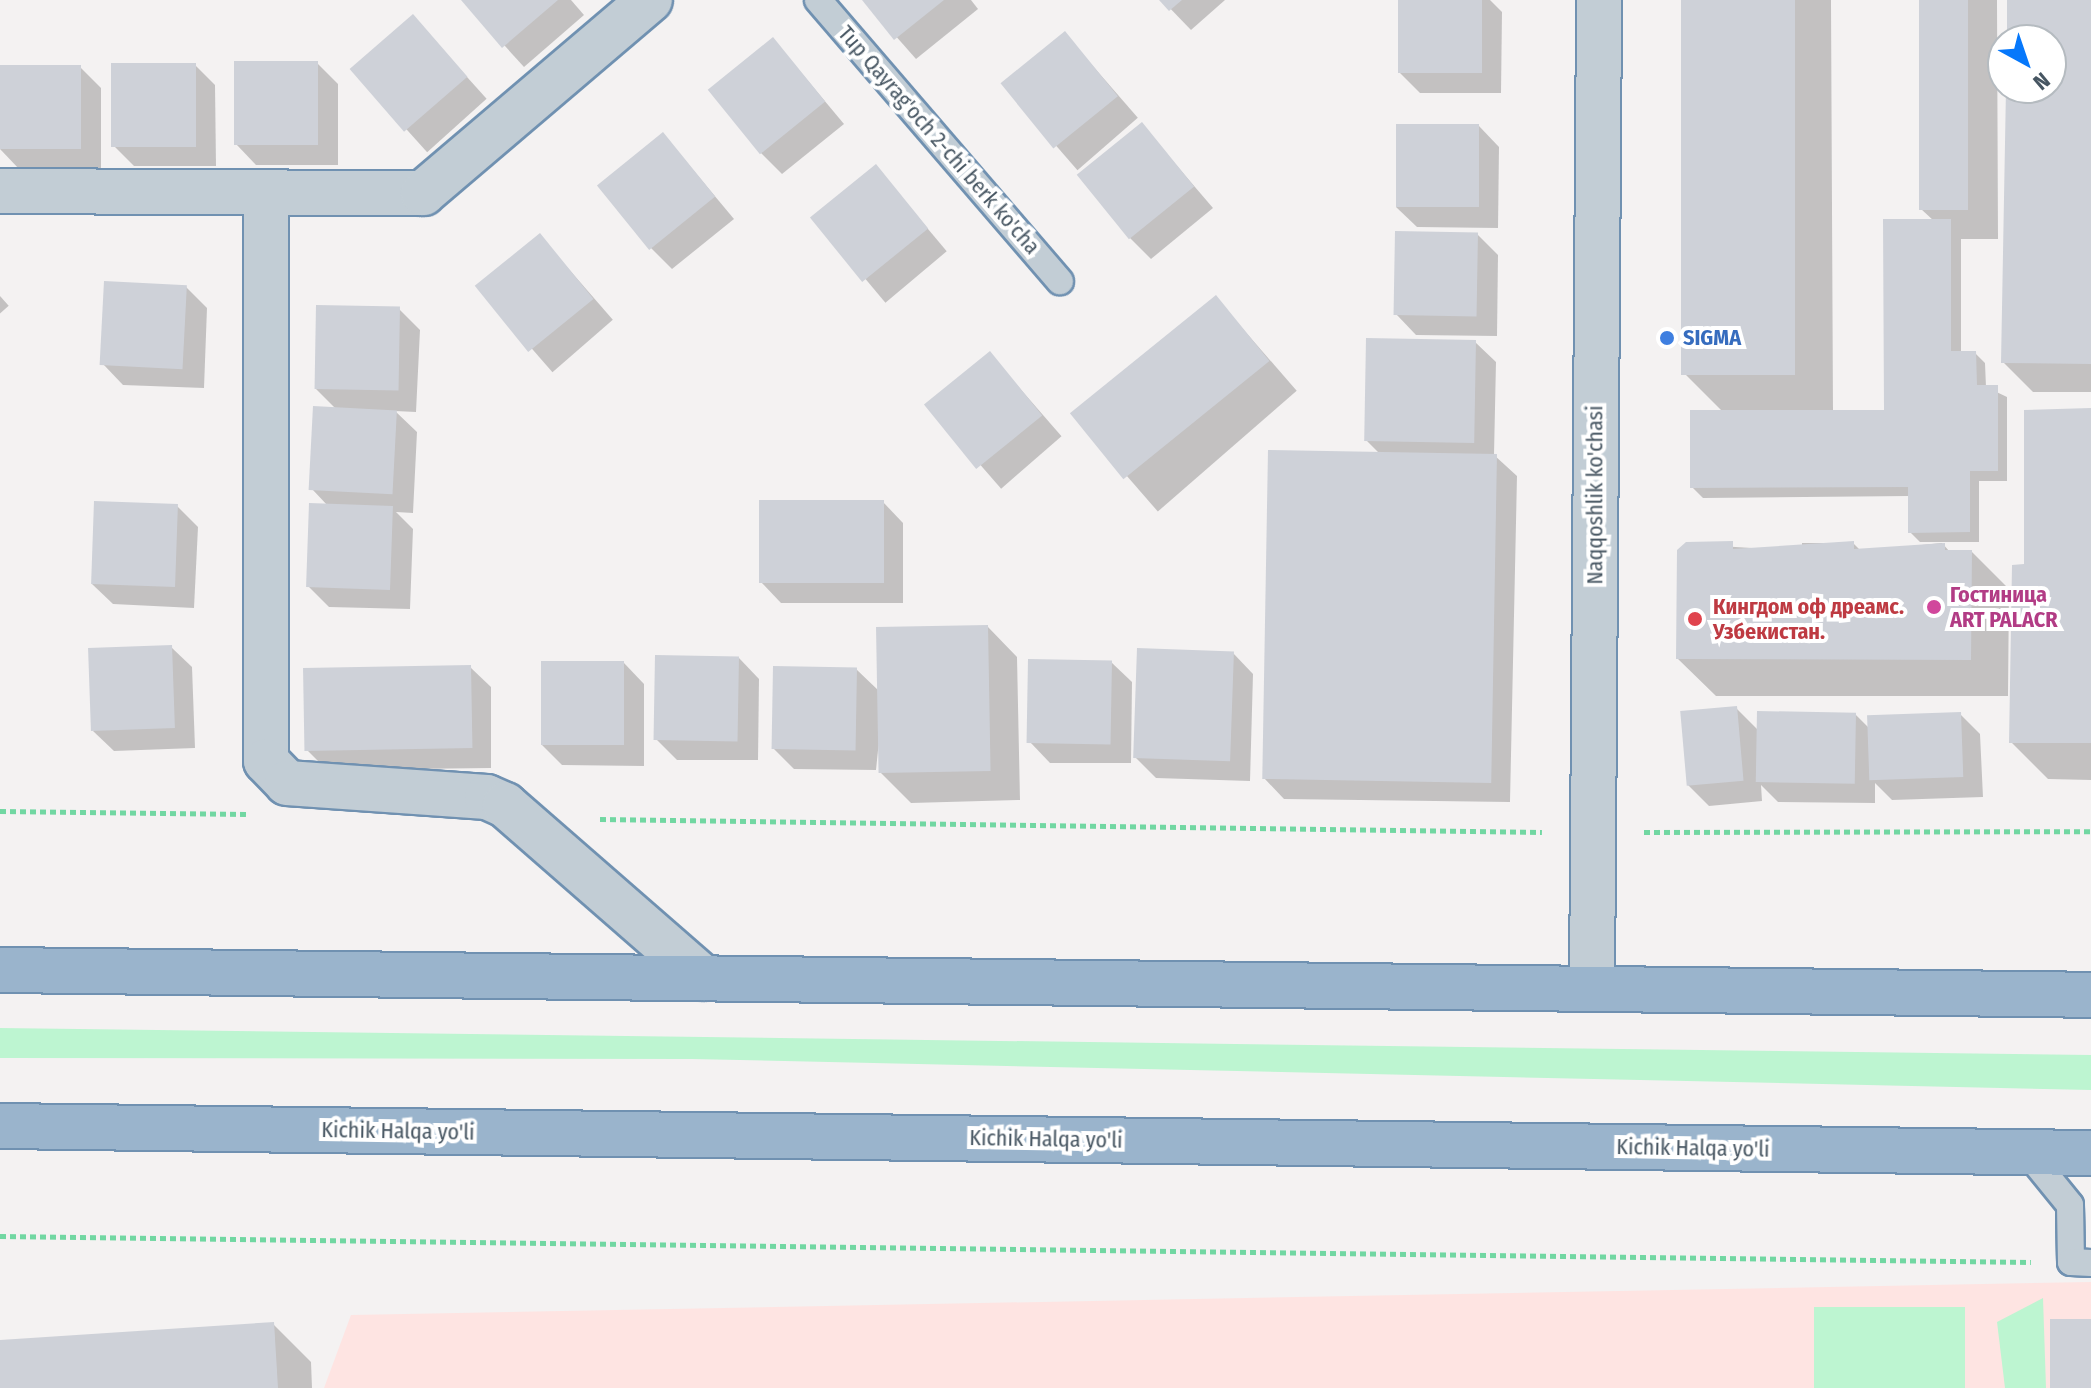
<!DOCTYPE html>
<html>
<head>
<meta charset="utf-8">
<style>
  body { margin:0 }
  #map { position:relative; width:2091px; height:1388px; overflow:hidden; background:#f4f2f2; font-family:"Fira Sans Condensed",sans-serif }
  div>[style] { position:absolute }
  .medical>* { inset:0; background:#fee4e2 }
  .green>* { inset:0; background:#bdf5d1; transform-origin:0 0 }
  .shadow>* { inset:0; background:#0003; transform-origin:0 0 }
  .building>* { inset:0; background:#ced1d8; transform-origin:0 0 }
  .path>* { height:5px; margin-top:-2.5px; transform-origin:0; background:repeating-linear-gradient(90deg,#71d7a2 0 6px,transparent 0 10px) }
  .roads { filter:drop-shadow(2px 0 #7091b1) drop-shadow(-2px 0 #7091b1) drop-shadow(0 2px #7091b1) drop-shadow(0 -2px #7091b1) }
  .service>* { height:26px; margin:-13px; padding:0 13px; transform-origin:13px; border-radius:13px; background:#c2cdd5 }
  .minor>* { height:44px; margin:-22px; padding:0 22px; transform-origin:22px; border-radius:22px; background:#c2cdd5 }
  .trunk>* { height:44px; margin:-22px; padding:0 22px; transform-origin:22px; border-radius:22px; background:#9ab4cc }
  .dots>* { width:22px; height:22px; translate:-50% -50%; box-sizing:border-box; border:4px solid #fff; border-radius:50% }
  span { translate:-50% -50%; white-space:nowrap; text-align:center; line-height:1.15; -webkit-text-stroke:8px #fff; paint-order:stroke }
  .street-label { font-size:22px; color:#475662 }
  .shop-label { font-size:22px; color:#366cbe; font-weight:700 }
  .left { translate:0 -50%; text-align:left }
  .hotel-label { font-size:22px; color:#b23c85; font-weight:700 }
  .health-label { font-size:22px; color:#be3a42; font-weight:700 }
  .north { position:absolute; left:1987px; top:24px; width:80px; height:80px; box-sizing:border-box; background:#fff; border:2px solid #b5bbc0; border-radius:50%; rotate:140deg; font-size:22px; font-weight:700; line-height:32px; text-align:center; color:#475662 }
  .north::after { content:''; display:block; margin:auto; width:28px; height:36px; background:#0678fb; clip-path:polygon(50% 0,100% 100%,50% 72%,0 100%) }
</style>
</head>
<body>
<div id="map">
  <div class="medical">
    <i style="clip-path:polygon(2091px 1282px,2091px 1388px,324px 1388px,351px 1315px)"></i>
  </div>
  <div class="green">
    <i style="clip-path:polygon(0 1028px,2091px 1055px,2091px 1090px,692px 1059px,0 1058px)"></i>
    <i style="clip-path:polygon(2043px 1298px,2046px 1388px,2005px 1388px,1997px 1322px)"></i>
    <i style="left:1814px;top:1307px;width:151px;height:82px"></i>
  </div>
  <div class="shadow">
    <i style="clip-path:polygon(463px 0,571px 0,584px 15px,524px 67px)"></i>
    <i style="clip-path:polygon(864px 0,971px 0,978px 9px,916px 59px)"></i>
    <i style="clip-path:polygon(1162px 0,1225px 0,1191px 30px)"></i>
    <i style="clip-path:polygon(1400px 0,1490px 0,1502px 12px,1501px 93px,1420px 93px,1399px 72px)"></i>
    <i style="clip-path:polygon(1683px 0,1831px 0,1833px 412px,1886px 412px,1934px 221px,1921px 209px,1921px 0,1997px 0,1998px 239px,1961px 239px,1961px 353px,1975px 353px,1985px 363px,1986px 387px,2007px 397px,2007px 481px,1979px 481px,1979px 542px,1920px 542px,1910px 532px,1910px 496px,1703px 498px,1692px 487px,1723px 412px,1685px 374px)"></i>
    <i style="clip-path:polygon(2009px 0,2091px 0,2091px 392px,2033px 392px,2003px 362px,2008px 88px,2051px 88px,2051px 40px,2009px 40px)"></i>
    <i style="left:413px;top:17px;width:110px;height:80px;rotate:48deg"></i>
    <i style="left:1065px;top:34px;width:111px;height:80px;rotate:49deg"></i>
    <i style="clip-path:polygon(773px 39px,844px 124px,782px 174px,761px 153px)"></i>
    <i style="clip-path:polygon(317px 63px,338px 84px,338px 165px,256px 165px,236px 144px)"></i>
    <i style="clip-path:polygon(195px 65px,215px 85px,216px 166px,134px 166px,114px 146px)"></i>
    <i style="clip-path:polygon(80px 67px,101px 88px,101px 169px,20px 170px,0 149px,0 68px)"></i>
    <i style="clip-path:polygon(1141px 124px,1213px 208px,1151px 259px,1130px 238px)"></i>
    <i style="clip-path:polygon(1479px 126px,1499px 147px,1498px 228px,1417px 227px,1396px 207px)"></i>
    <i style="clip-path:polygon(663px 134px,734px 219px,672px 269px,651px 248px)"></i>
    <i style="left:876px;top:167px;width:110px;height:80px;rotate:50deg"></i>
    <i style="clip-path:polygon(1477px 234px,1498px 255px,1497px 336px,1416px 335px,1396px 314px)"></i>
    <i style="left:540px;top:236px;width:111px;height:80px;rotate:49deg"></i>
    <i style="clip-path:polygon(186px 287px,207px 308px,204px 388px,123px 385px,103px 364px)"></i>
    <i style="left:0;top:296px;width:13px;height:91px;rotate:48deg"></i>
    <i style="left:1216px;top:298px;width:123px;height:184px;rotate:49deg"></i>
    <i style="clip-path:polygon(399px 309px,420px 330px,416px 412px,395px 411px,417px 432px,413px 513px,396px 512px,413px 529px,410px 609px,329px 607px,308px 586px,328px 506px,312px 489px,336px 409px,315px 388px)"></i>
    <i style="clip-path:polygon(1475px 342px,1496px 362px,1494px 455px,1517px 476px,1510px 802px,1284px 799px,1264px 778px,1380px 454px,1367px 441px)"></i>
    <i style="left:990px;top:354px;width:109px;height:80px;rotate:49deg"></i>
    <i style="clip-path:polygon(2091px 410px,2091px 780px,2048px 779px,2011px 742px)"></i>
    <i style="clip-path:polygon(883px 502px,903px 523px,903px 603px,781px 603px,761px 582px)"></i>
    <i style="clip-path:polygon(177px 506px,198px 527px,194px 608px,113px 604px,92px 584px)"></i>
    <i style="clip-path:polygon(1802px 543px,1853px 543px,1861px 551px,1942px 543px,1950px 552px,1972px 552px,2009px 589px,2008px 696px,1716px 696px,1678px 659px,1687px 544px,1802px 551px)"></i>
    <i style="clip-path:polygon(988px 627px,1017px 657px,1020px 800px,911px 803px,881px 773px,880px 731px,876px 770px,794px 769px,774px 749px,856px 669px,879px 691px)"></i>
    <i style="clip-path:polygon(171px 647px,192px 667px,195px 748px,114px 751px,93px 731px)"></i>
    <i style="clip-path:polygon(1233px 653px,1253px 674px,1250px 781px,1156px 778px,1136px 758px)"></i>
    <i style="clip-path:polygon(739px 658px,759px 679px,758px 760px,677px 760px,656px 739px)"></i>
    <i style="clip-path:polygon(1111px 662px,1132px 682px,1131px 763px,1050px 763px,1030px 742px)"></i>
    <i style="clip-path:polygon(624px 663px,644px 684px,644px 766px,562px 765px,541px 744px)"></i>
    <i style="clip-path:polygon(470px 667px,491px 687px,491px 768px,327px 770px,306px 749px)"></i>
    <i style="clip-path:polygon(1736px 708px,1758px 730px,1855px 714px,1869px 728px,1960px 714px,1980px 734px,1983px 797px,1892px 800px,1875px 783px,1875px 803px,1778px 802px,1761px 785px,1762px 801px,1709px 806px,1688px 785px)"></i>
    <i style="clip-path:polygon(274px 1325px,311px 1362px,312px 1388px,0 1388px,0 1342px)"></i>
  </div>
  <div class="building">
    <i style="clip-path:polygon(461px 0,558px 0,502px 48px)"></i>
    <i style="clip-path:polygon(862px 0,944px 0,894px 40px)"></i>
    <i style="clip-path:polygon(1159px 0,1182px 0,1169px 11px)"></i>
    <i style="left:1398px;top:0;width:84px;height:73px"></i>
    <i style="left:1681px;top:0;width:114px;height:375px"></i>
    <i style="left:1919px;top:0;width:49px;height:210px"></i>
    <i style="clip-path:polygon(2007px 0,2091px 0,2091px 364px,2001px 363px,2006px 88px,2051px 88px,2051px 40px,2007px 40px)"></i>
    <i style="left:413px;top:14px;width:83px;height:84px;rotate:49deg"></i>
    <i style="left:1065px;top:31px;width:84px;height:83px;rotate:51deg"></i>
    <i style="left:773px;top:37px;width:83px;height:84px;rotate:51deg"></i>
    <i style="left:234px;top:61px;width:84px;height:84px"></i>
    <i style="left:111px;top:63px;width:85px;height:84px"></i>
    <i style="left:81px;top:65px;width:84px;height:81px;rotate:90deg"></i>
    <i style="left:1142px;top:122px;width:83px;height:84px;rotate:51deg"></i>
    <i style="left:1396px;top:124px;width:83px;height:83px"></i>
    <i style="left:663px;top:132px;width:83px;height:85px;rotate:51deg"></i>
    <i style="left:876px;top:164px;width:83px;height:85px;rotate:51deg"></i>
    <i style="clip-path:polygon(1883px 219px,1951px 219px,1951px 351px,1976px 351px,1977px 385px,1998px 385px,1998px 471px,1970px 471px,1970px 532px,1908px 533px,1908px 487px,1690px 488px,1690px 410px,1884px 410px)"></i>
    <i style="left:1395px;top:231px;width:83px;height:84px;rotate:1deg"></i>
    <i style="left:540px;top:233px;width:85px;height:84px;rotate:51deg"></i>
    <i style="left:104px;top:281px;width:83px;height:84px;rotate:3deg"></i>
    <i style="left:1216px;top:295px;width:85px;height:188px;rotate:51deg"></i>
    <i style="left:316px;top:305px;width:84px;height:84px;rotate:1deg"></i>
    <i style="left:1366px;top:338px;width:110px;height:103px;rotate:1deg"></i>
    <i style="left:990px;top:351px;width:83px;height:85px;rotate:51deg"></i>
    <i style="left:313px;top:406px;width:84px;height:84px;rotate:3deg"></i>
    <i style="clip-path:polygon(2091px 408px,2091px 743px,2009px 743px,2012px 565px,2024px 564px,2024px 410px)"></i>
    <i style="left:1268px;top:450px;width:229px;height:329px;rotate:1deg"></i>
    <i style="left:759px;top:500px;width:125px;height:83px"></i>
    <i style="left:94px;top:501px;width:84px;height:83px;rotate:2deg"></i>
    <i style="left:309px;top:503px;width:84px;height:84px;rotate:2deg"></i>
    <i style="clip-path:polygon(1733px 541px,1733px 549px,1854px 541px,1854px 549px,1945px 543px,1945px 550px,1972px 550px,1971px 660px,1676px 659px,1677px 550px,1686px 542px)"></i>
    <i style="left:988px;top:625px;width:146px;height:112px;rotate:89deg"></i>
    <i style="left:172px;top:645px;width:83px;height:84px;rotate:88deg"></i>
    <i style="left:1137px;top:648px;width:97px;height:110px;rotate:2deg"></i>
    <i style="left:655px;top:655px;width:84px;height:85px;rotate:1deg"></i>
    <i style="left:1028px;top:659px;width:84px;height:84px;rotate:1deg"></i>
    <i style="left:541px;top:661px;width:83px;height:84px"></i>
    <i style="left:471px;top:665px;width:83px;height:168px;rotate:89deg"></i>
    <i style="left:773px;top:666px;width:84px;height:83px;rotate:1deg"></i>
    <i style="left:1737px;top:706px;width:75px;height:57px;rotate:85deg"></i>
    <i style="left:1757px;top:711px;width:99px;height:71px;rotate:1deg"></i>
    <i style="left:1961px;top:712px;width:65px;height:94px;rotate:88deg"></i>
    <i style="left:2050px;top:1319px;width:41px;height:69px"></i>
    <i style="clip-path:polygon(274px 1322px,278px 1388px,0 1388px,0 1340px)"></i>
  </div>
  <div class="path">
    <i style="left:0;top:811px;width:246px;rotate:0.7deg"></i>
    <i style="left:600px;top:819px;width:942px;rotate:0.79deg"></i>
    <i style="left:1644px;top:832px;width:447px;rotate:-0.1deg"></i>
    <i style="left:0;top:1236px;width:2031px;rotate:0.73deg"></i>
  </div>
  <div class="roads">
    <div class="service">
      <i style="left:818px;top:0;width:371px;rotate:49.3deg"></i>
      <i style="left:2027px;top:1152px;width:68px;rotate:50.9deg"></i>
      <i style="left:2070px;top:1205px;width:57px;rotate:89deg"></i>
      <i style="left:2071px;top:1262px;width:20px;rotate:3deg"></i>
    </div>
    <div class="minor">
      <i style="left:0;top:191px;width:423px;rotate:0.3deg"></i>
      <i style="left:423px;top:193px;width:298px;rotate:-40.4deg"></i>
      <i style="left:266px;top:192px;width:569px;rotate:90deg"></i>
      <i style="left:266px;top:761px;width:30px;rotate:46deg"></i>
      <i style="left:287px;top:783px;width:200px;rotate:4deg"></i>
      <i style="left:487px;top:797px;width:20px;rotate:24deg"></i>
      <i style="left:505px;top:805px;width:263px;rotate:41.1deg"></i>
      <i style="left:1592px;top:989px;width:989px;rotate:-89.59deg"></i>
    </div>
    <div class="trunk">
      <i style="left:0;top:970px;width:2091px;rotate:0.68deg"></i>
      <i style="left:0;top:1126px;width:2091px;rotate:0.74deg"></i>
    </div>
  </div>
  <div class="dots">
    <i style="left:1667px;top:338px;background:#3f7fe0"></i>
    <i style="left:1934px;top:607px;background:#d1479c"></i>
    <i style="left:1695px;top:619px;background:#e0444e"></i>
  </div>
  <div class="street-label">
    <span style="left:939px;top:140px;rotate:49deg">Tup Qayrag'och 2-chi berk ko'cha</span>
    <span style="left:1595px;top:495px;rotate:-90deg">Naqqoshlik ko'chasi</span>
    <span style="left:398px;top:1131px;rotate:1deg">Kichik Halqa yo'li</span>
    <span style="left:1046px;top:1139px;rotate:1deg">Kichik Halqa yo'li</span>
    <span style="left:1693px;top:1148px;rotate:1deg">Kichik Halqa yo'li</span>
  </div>
  <div class="shop-label">
    <span class="left" style="left:1683px;top:338px">SIGMA</span>
  </div>
  <div class="hotel-label">
    <span class="left" style="left:1950px;top:607px">Гостиница<br>ART PALACR</span>
  </div>
  <div class="health-label">
    <span class="left" style="left:1713px;top:619px">Кингдом оф дреамс.<br>Узбекистан.</span>
  </div>
  <div class="north">N</div>
</div>
</body>
</html>
